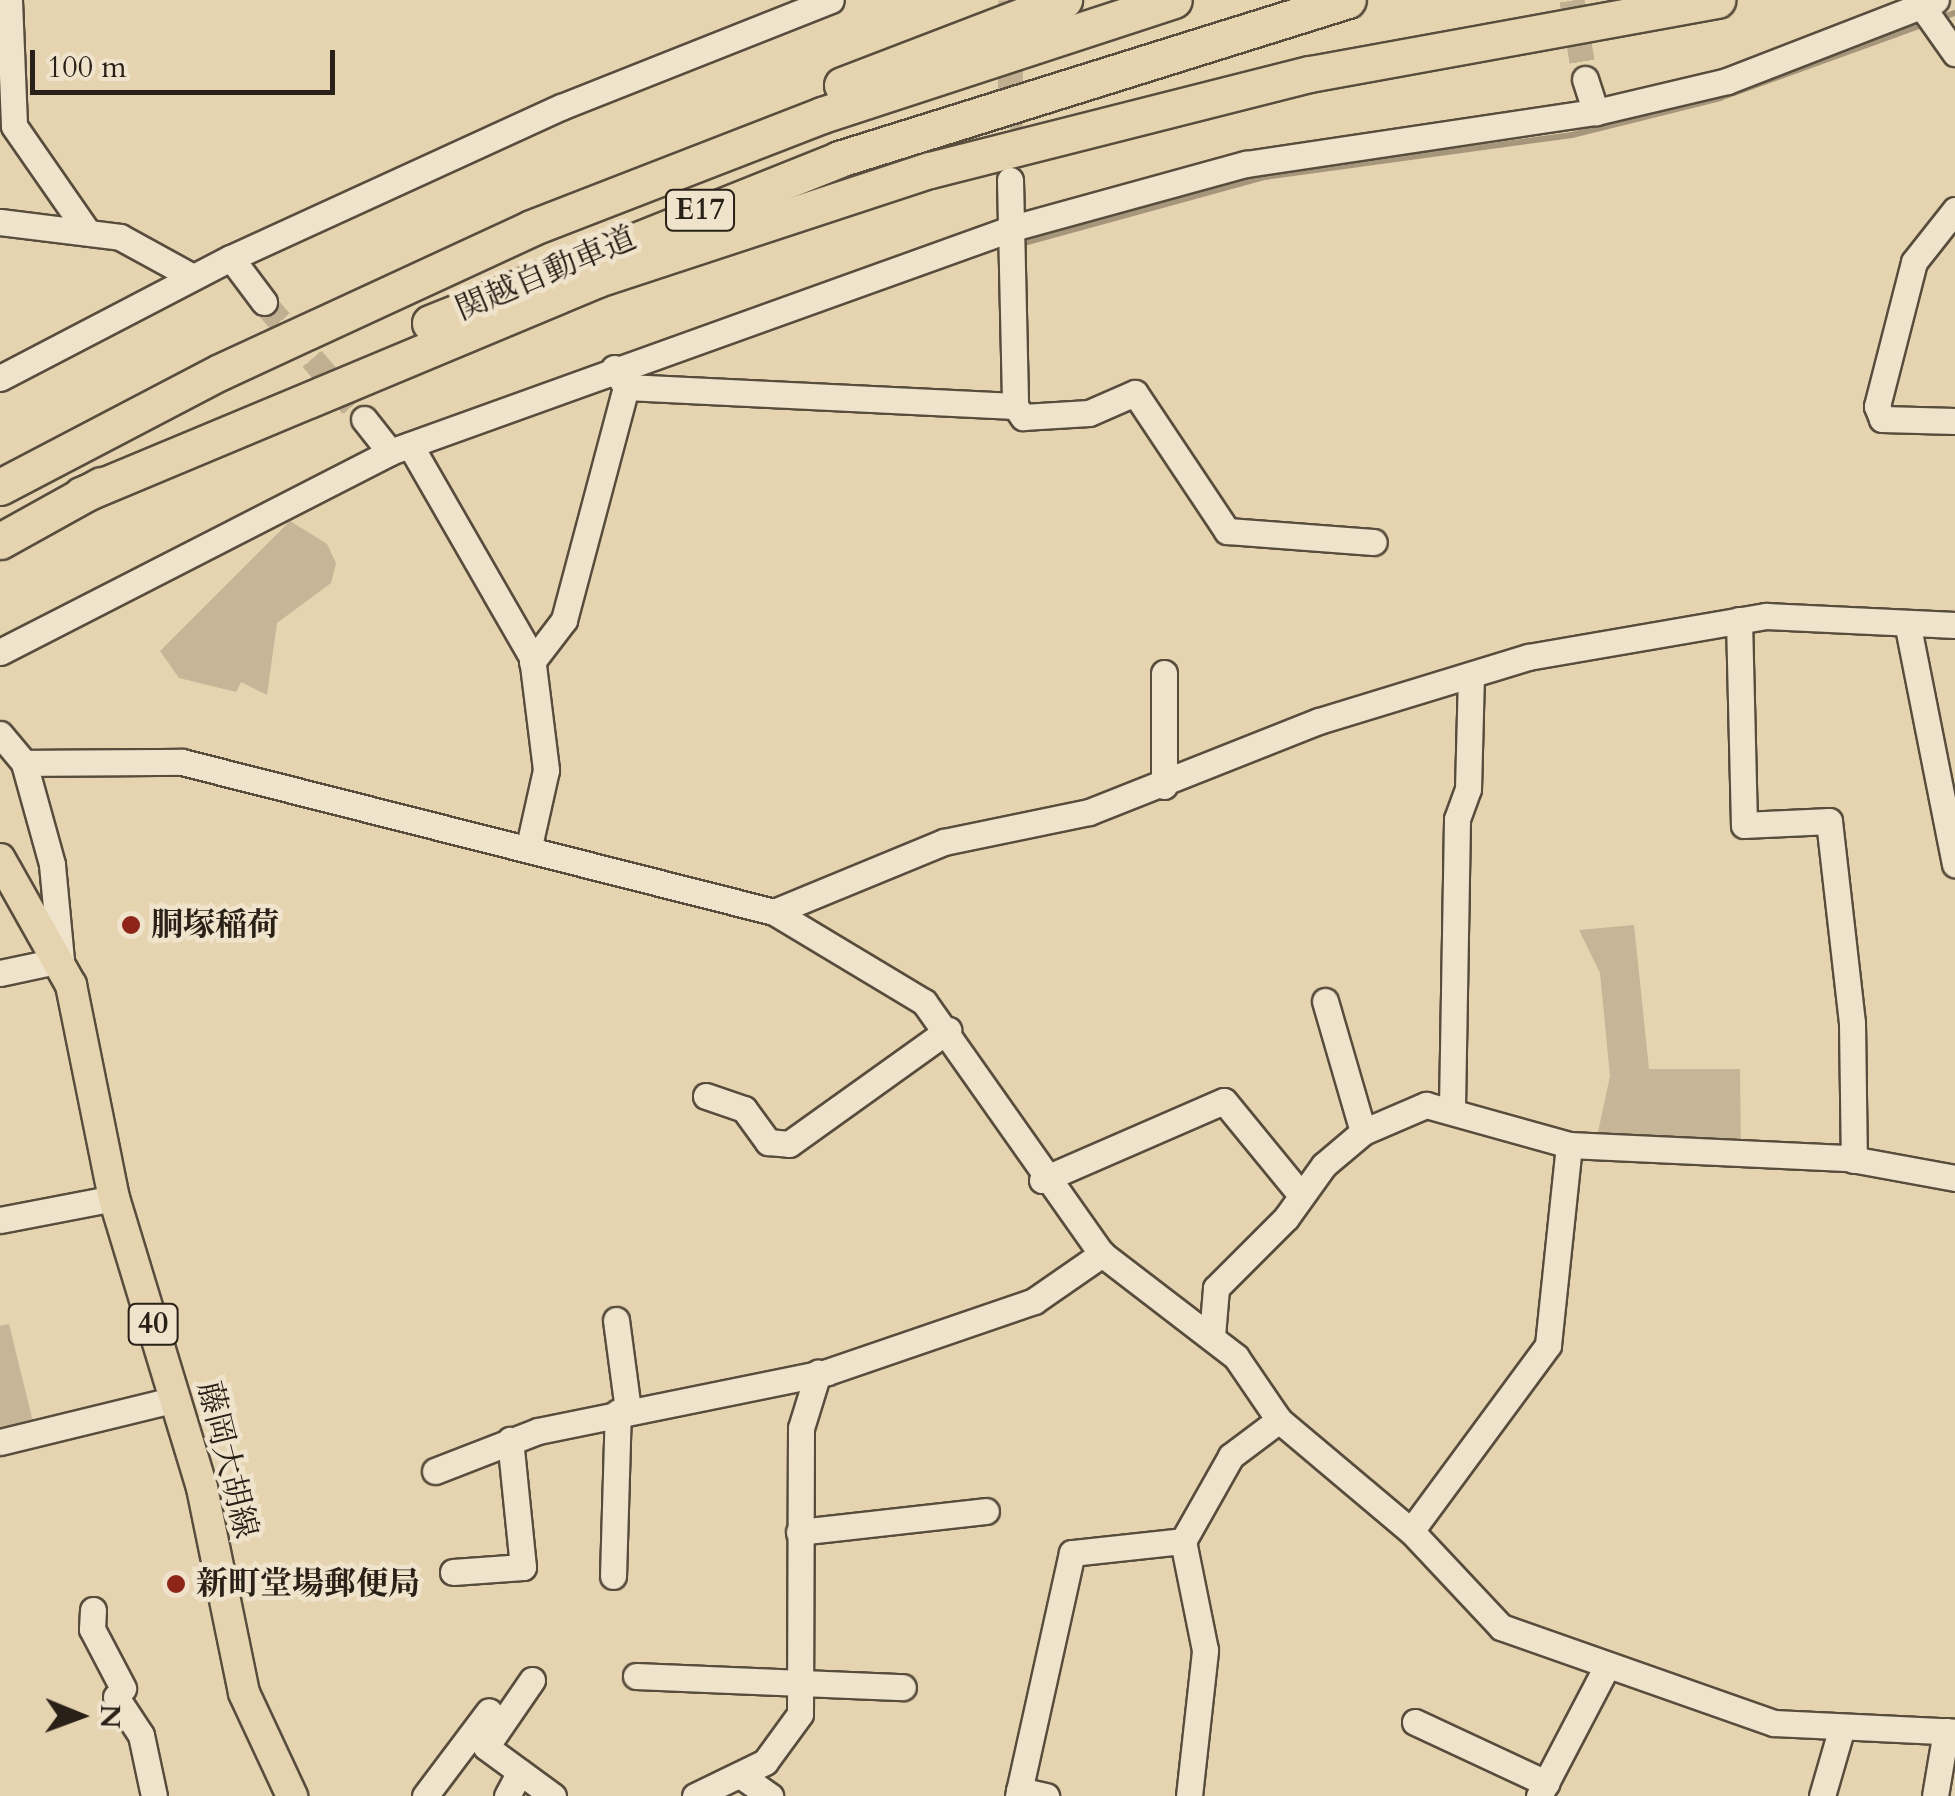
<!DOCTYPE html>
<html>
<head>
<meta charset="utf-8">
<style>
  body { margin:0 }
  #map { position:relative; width:1955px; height:1796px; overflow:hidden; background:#e6d4b0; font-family:Cardo,"Noto Serif JP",serif }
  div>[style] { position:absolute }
  .green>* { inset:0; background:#c6b596 }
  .stream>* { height:6px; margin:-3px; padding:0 3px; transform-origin:3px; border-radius:3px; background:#a6977c }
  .minor-tunnel>* { height:25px; margin-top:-12.5px; transform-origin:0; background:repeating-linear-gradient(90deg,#c0b091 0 25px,transparent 0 37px) }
  .roads { filter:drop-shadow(2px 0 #584d3d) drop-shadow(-2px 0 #584d3d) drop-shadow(0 2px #584d3d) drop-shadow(0 -2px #584d3d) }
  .minor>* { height:25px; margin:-12.5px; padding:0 12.5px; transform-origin:12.5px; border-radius:12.5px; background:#efe3cc }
  .major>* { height:30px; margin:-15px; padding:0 15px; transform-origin:15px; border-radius:15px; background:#e6d4b0 }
  .highway>* { height:35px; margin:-17.5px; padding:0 17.5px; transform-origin:17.5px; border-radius:17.5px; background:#e6d4b0 }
  .dots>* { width:28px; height:28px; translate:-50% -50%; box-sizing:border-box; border:5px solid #efe3cc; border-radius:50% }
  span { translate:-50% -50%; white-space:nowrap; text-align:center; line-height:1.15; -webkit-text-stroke:9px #efe3cc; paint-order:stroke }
  .shield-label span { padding:2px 8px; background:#efe3cc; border:2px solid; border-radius:8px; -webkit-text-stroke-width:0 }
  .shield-label { font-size:30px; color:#292017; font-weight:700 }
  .street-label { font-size:32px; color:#292017 }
  .poi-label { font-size:32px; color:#292017; font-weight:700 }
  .left { translate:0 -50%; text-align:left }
  .north { position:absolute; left:30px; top:1666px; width:100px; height:100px; -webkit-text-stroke:8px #efe3cc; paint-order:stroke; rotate:91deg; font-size:28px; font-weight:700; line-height:40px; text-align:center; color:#292017 }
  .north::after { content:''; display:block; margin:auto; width:35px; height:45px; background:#292017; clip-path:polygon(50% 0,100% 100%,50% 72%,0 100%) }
  .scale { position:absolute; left:30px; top:50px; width:305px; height:45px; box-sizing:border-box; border:5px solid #292017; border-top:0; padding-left:12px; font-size:30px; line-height:35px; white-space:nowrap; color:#292017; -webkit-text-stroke:8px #efe3cc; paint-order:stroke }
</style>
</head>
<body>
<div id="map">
  <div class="green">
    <i style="clip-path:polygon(290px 521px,327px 544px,336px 563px,331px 583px,277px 623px,267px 695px,241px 682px,236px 692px,179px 678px,160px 651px)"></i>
    <i style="clip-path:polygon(1634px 925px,1649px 1069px,1740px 1069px,1741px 1148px,1597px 1137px,1610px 1076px,1600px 973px,1579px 930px)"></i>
    <i style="clip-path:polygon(9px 1324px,34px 1426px,0 1435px,0 1326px)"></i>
  </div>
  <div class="stream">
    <i style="left:1941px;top:18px;width:15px;rotate:-20deg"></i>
    <i style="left:1020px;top:244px;width:254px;rotate:-15.3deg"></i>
    <i style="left:1265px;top:177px;width:310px;rotate:-7.8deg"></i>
    <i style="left:1572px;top:135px;width:153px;rotate:-14deg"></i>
    <i style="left:1720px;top:98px;width:217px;rotate:-19.9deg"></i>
  </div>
  <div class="minor-tunnel">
    <i style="left:1572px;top:0;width:80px;rotate:80.7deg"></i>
    <i style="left:1010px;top:165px;width:165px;rotate:-89.7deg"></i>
    <i style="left:264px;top:302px;width:154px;rotate:49.5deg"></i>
  </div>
  <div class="roads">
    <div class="minor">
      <i style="left:9px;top:0;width:126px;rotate:87.7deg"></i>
      <i style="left:14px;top:126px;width:124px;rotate:55.2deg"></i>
      <i style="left:1921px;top:5px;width:59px;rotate:54.7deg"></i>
      <i style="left:1585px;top:79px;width:35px;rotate:72deg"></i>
      <i style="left:1010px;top:180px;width:226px;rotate:88.7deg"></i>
      <i style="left:1015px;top:406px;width:14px;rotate:54deg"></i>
      <i style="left:1023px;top:417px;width:66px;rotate:-3.5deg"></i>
      <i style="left:1089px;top:413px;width:50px;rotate:-23.5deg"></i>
      <i style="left:1135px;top:393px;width:166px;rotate:56.3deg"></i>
      <i style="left:1227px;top:531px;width:147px;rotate:4.3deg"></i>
      <i style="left:1955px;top:210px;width:66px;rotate:128.3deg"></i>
      <i style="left:1914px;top:262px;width:149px;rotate:104.4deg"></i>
      <i style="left:1877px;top:406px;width:14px;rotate:69deg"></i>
      <i style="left:1882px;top:419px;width:73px;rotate:1.6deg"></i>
      <i style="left:0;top:222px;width:121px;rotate:7.1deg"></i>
      <i style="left:120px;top:237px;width:83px;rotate:28.7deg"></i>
      <i style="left:231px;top:258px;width:55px;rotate:53.1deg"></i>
      <i style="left:614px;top:368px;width:22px;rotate:58deg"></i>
      <i style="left:626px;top:387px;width:389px;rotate:2.8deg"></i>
      <i style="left:0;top:378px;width:260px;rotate:-27.5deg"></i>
      <i style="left:231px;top:258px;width:363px;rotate:-24.6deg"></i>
      <i style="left:561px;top:107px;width:290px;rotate:-21.6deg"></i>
      <i style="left:364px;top:419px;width:42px;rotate:51.8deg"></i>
      <i style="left:410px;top:445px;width:245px;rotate:60.1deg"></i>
      <i style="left:532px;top:657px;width:114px;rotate:82.9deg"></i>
      <i style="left:546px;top:770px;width:78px;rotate:102.6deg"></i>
      <i style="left:1739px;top:620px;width:205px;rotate:88.6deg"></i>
      <i style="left:1744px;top:825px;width:85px;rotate:-2.7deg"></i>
      <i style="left:1829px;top:821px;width:203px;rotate:83.5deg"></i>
      <i style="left:1852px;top:1023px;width:137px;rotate:89.2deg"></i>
      <i style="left:1908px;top:627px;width:242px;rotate:78.8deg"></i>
      <i style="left:0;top:652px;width:438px;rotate:-27.1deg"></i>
      <i style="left:390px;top:452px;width:662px;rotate:-19.78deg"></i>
      <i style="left:1013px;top:228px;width:242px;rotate:-15.4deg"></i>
      <i style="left:1246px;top:164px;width:354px;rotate:-8.5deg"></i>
      <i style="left:1596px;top:112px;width:135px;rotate:-13.3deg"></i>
      <i style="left:1727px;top:81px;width:224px;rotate:-21.2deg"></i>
      <i style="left:532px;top:662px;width:53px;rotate:-52.7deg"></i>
      <i style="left:564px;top:620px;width:241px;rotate:-75.1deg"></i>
      <i style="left:1164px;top:673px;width:113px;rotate:90deg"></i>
      <i style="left:0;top:734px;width:38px;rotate:50deg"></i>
      <i style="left:774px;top:912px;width:184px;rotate:-22.4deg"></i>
      <i style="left:944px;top:842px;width:148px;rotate:-11.7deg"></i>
      <i style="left:1089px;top:812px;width:247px;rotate:-21.6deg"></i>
      <i style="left:1319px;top:721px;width:219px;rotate:-17deg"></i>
      <i style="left:1528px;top:657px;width:242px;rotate:-9.8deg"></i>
      <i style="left:1766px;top:616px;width:189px;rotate:2.7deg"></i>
      <i style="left:0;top:973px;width:62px;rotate:-12deg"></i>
      <i style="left:61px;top:960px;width:96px;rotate:-95.4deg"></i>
      <i style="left:52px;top:864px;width:105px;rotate:-105.5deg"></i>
      <i style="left:24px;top:763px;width:158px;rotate:-0.4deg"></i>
      <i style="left:182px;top:762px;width:611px;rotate:14.22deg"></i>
      <i style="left:774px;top:912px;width:175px;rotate:31deg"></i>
      <i style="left:924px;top:1002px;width:309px;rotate:54.8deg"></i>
      <i style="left:1102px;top:1254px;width:169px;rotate:37.5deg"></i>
      <i style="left:1236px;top:1357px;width:76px;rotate:55.7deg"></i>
      <i style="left:1279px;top:1420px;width:172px;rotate:40.1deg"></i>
      <i style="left:1411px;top:1531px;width:132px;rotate:46.8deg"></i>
      <i style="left:1501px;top:1627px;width:289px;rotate:19.4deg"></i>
      <i style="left:1774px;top:1723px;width:181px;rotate:2.8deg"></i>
      <i style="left:1325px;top:1001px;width:136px;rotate:73.8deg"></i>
      <i style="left:706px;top:1096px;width:40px;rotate:18.9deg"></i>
      <i style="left:744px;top:1109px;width:41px;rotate:54deg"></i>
      <i style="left:768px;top:1142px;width:21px;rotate:5deg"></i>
      <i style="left:789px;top:1144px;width:196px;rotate:-35.6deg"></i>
      <i style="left:1452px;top:1107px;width:288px;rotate:-89deg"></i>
      <i style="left:1457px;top:819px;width:32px;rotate:-70deg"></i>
      <i style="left:1468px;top:789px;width:114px;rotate:-88.5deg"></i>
      <i style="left:1042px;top:1180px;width:198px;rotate:-23.5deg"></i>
      <i style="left:1224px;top:1101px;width:122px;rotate:50.7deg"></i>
      <i style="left:0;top:1220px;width:116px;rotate:-10.9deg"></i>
      <i style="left:616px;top:1320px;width:91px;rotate:82.4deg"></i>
      <i style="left:1212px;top:1336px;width:48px;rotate:-85.2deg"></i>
      <i style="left:1216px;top:1288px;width:99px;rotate:-45deg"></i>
      <i style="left:1286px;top:1218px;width:65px;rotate:-54.4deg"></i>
      <i style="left:1324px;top:1165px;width:51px;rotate:-40.2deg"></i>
      <i style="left:1363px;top:1132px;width:69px;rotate:-23.2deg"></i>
      <i style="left:1426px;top:1105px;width:148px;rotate:15.6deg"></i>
      <i style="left:1569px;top:1145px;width:277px;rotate:2.7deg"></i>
      <i style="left:1846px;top:1158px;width:111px;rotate:10.4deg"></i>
      <i style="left:0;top:1442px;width:181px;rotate:-13.7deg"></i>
      <i style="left:435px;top:1471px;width:110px;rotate:-21.2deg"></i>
      <i style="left:538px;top:1431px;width:295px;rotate:-11.5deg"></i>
      <i style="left:827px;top:1372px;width:219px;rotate:-18.9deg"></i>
      <i style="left:1034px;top:1301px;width:83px;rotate:-34.7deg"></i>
      <i style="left:1411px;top:1531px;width:231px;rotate:-53.6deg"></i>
      <i style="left:1548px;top:1345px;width:201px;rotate:-84deg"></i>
      <i style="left:799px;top:1532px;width:188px;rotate:-6.4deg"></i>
      <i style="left:453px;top:1572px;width:70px;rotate:-4.1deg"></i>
      <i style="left:523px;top:1567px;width:128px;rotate:-95.8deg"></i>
      <i style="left:613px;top:1576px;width:164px;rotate:-88.3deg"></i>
      <i style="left:93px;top:1610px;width:19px;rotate:93deg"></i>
      <i style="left:92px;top:1629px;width:67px;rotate:62.3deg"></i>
      <i style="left:636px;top:1676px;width:267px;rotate:2.4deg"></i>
      <i style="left:532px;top:1680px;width:81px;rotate:124.5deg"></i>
      <i style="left:486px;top:1747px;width:83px;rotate:36.2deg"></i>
      <i style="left:116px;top:1697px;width:45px;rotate:56.7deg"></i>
      <i style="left:141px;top:1735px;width:62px;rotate:78deg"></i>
      <i style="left:1415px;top:1722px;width:145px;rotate:25deg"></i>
      <i style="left:740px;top:1775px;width:37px;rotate:35deg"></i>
      <i style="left:1019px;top:1790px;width:28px;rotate:13deg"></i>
      <i style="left:425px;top:1796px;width:106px;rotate:-53deg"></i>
      <i style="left:507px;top:1796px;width:27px;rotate:-62deg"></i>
      <i style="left:695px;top:1796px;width:78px;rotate:-25.9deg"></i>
      <i style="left:765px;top:1762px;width:59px;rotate:-53.9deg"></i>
      <i style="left:800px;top:1714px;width:286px;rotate:-89.8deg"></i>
      <i style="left:801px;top:1428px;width:58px;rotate:-72.8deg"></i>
      <i style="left:1018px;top:1796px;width:249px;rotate:-77.5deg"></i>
      <i style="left:1072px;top:1553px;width:112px;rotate:-6.2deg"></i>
      <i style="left:1189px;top:1796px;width:147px;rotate:-83.7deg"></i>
      <i style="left:1205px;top:1650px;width:111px;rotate:-101.4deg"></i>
      <i style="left:1183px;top:1541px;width:98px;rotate:-60.5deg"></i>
      <i style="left:1231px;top:1456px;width:60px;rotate:-36.9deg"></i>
      <i style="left:1539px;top:1796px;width:147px;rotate:-62.4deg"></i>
      <i style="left:1822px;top:1796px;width:72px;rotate:-73.8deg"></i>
      <i style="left:1935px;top:1796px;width:66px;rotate:-80.4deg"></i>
    </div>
    <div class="major">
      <i style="left:0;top:859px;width:145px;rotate:60.6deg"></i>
      <i style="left:71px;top:985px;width:217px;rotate:78.6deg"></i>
      <i style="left:114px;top:1198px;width:303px;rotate:73.1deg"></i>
      <i style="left:202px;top:1488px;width:209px;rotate:78.4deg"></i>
      <i style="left:244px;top:1693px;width:114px;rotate:65deg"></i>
    </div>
    <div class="highway">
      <i style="left:842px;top:85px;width:238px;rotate:-21deg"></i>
      <i style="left:430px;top:323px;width:441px;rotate:-21.8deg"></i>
      <i style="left:839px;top:159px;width:533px;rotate:-17.35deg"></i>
      <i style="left:0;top:487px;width:248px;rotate:-27.6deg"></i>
      <i style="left:220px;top:372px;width:343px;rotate:-24.8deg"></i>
      <i style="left:531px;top:228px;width:312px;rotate:-21.2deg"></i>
      <i style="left:822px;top:115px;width:370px;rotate:-18.1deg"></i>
      <i style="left:81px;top:495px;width:560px;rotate:-22.67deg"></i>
      <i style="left:598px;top:279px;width:349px;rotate:-18.2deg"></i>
      <i style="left:930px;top:170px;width:392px;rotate:-14.2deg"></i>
      <i style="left:1310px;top:74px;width:414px;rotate:-10.3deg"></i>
      <i style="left:0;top:541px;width:115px;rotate:-29deg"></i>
    </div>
  </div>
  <div class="dots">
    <i style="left:131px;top:925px;background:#8f2418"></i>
    <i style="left:176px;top:1584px;background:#8f2418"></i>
  </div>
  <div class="shield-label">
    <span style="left:700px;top:210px">E17</span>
    <span style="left:153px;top:1324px">40</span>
  </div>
  <div class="street-label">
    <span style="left:546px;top:274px;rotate:-23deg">関越自動車道</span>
    <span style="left:227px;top:1460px;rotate:76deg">藤岡大胡線</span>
  </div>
  <div class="poi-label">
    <span class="left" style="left:151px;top:925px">胴塚稲荷</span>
    <span class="left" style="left:196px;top:1584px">新町堂場郵便局</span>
  </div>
  <div class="north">N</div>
  <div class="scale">100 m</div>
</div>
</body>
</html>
